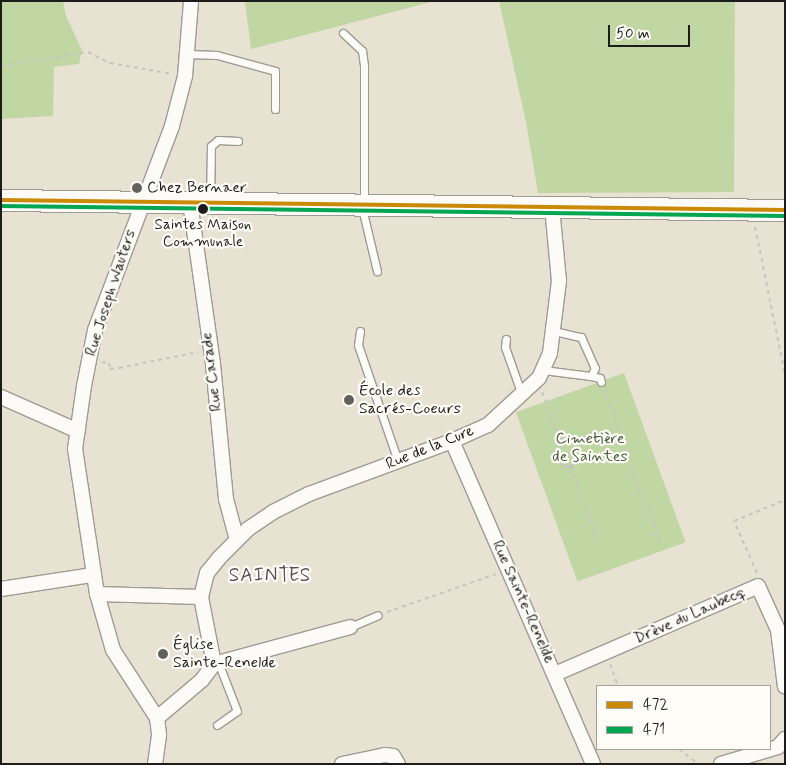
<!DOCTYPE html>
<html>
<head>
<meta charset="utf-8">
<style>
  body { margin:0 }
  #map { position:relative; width:786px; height:765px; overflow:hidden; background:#e8e2d3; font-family:Mynerve,sans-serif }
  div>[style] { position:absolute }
  .green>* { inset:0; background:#c0d6a3; transform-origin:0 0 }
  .path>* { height:2px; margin-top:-1px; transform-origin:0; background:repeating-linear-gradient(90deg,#c6c5c2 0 4px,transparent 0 8px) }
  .path>.ring { margin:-1px; padding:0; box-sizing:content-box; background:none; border:2px solid #c6c5c2; border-radius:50% }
  .roads { filter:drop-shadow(1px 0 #9e9b93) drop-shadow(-1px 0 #9e9b93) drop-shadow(0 1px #9e9b93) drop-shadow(0 -1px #9e9b93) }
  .service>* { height:7px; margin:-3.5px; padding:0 3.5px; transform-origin:3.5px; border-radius:3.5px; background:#fcfbf8 }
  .minor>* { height:14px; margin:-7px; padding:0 7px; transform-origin:7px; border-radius:7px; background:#fcfbf8 }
  .primary>* { height:21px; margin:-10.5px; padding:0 10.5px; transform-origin:10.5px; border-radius:10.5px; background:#fcfbf8 }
  .bus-1>* { height:4px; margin:-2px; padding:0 2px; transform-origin:2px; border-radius:2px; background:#cb8a06 }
  .bus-2>* { height:4px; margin:-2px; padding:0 2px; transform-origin:2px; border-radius:2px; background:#00a651 }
  .dots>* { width:14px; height:14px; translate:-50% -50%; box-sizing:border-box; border:2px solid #fdfcf7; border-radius:50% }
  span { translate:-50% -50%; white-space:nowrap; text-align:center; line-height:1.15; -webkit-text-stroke:4.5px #fdfcf7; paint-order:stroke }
  .bus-label { font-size:15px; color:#1c1c1c }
  .poi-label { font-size:16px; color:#1c1c1c }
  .left { translate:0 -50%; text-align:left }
  .street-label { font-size:16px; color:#1c1c1c }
  .park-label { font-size:16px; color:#4a5a3d }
  .quarter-label { font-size:19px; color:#5e4a59; letter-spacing:1px }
  .frame { position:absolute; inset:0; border:2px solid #1c1c1c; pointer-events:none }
  .legend { position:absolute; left:596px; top:685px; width:175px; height:65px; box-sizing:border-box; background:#fdfcf7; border:1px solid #a3a29f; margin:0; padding:6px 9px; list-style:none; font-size:15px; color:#1c1c1c }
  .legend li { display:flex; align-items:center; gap:10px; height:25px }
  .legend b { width:25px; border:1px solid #a3a29f }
  .scale { position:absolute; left:608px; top:25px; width:82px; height:22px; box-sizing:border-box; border:2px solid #1c1c1c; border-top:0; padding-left:6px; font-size:15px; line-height:18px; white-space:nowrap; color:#1c1c1c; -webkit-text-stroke:4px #fdfcf7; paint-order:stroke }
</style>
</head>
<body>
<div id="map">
  <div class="green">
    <i style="clip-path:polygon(1px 1px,63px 1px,66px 16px,82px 50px,79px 64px,54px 67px,53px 116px,1px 119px)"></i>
    <i style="clip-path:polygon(245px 1px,435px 1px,251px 49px)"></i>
    <i style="clip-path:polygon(499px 1px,735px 1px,734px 192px,538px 193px,526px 122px)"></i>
    <i style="left:624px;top:373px;width:180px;height:115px;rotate:70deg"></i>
  </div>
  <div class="path">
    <i style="left:1px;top:66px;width:88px;rotate:-9.1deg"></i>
    <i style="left:88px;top:52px;width:25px;rotate:27deg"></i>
    <i style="left:110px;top:63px;width:63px;rotate:10.1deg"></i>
    <i style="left:755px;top:227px;width:150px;rotate:78.5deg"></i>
    <i style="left:102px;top:362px;width:7px;rotate:8deg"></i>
    <i style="left:109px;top:363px;width:6px;rotate:81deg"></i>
    <i style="left:110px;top:369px;width:9px;rotate:-6deg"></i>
    <i style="left:119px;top:368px;width:81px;rotate:-11.4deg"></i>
    <i style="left:604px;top:389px;width:163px;rotate:70.2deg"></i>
    <i style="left:542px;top:392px;width:65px;rotate:68.2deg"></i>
    <i class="ring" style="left:562px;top:453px;width:12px;height:12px"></i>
    <i style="left:571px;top:467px;width:77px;rotate:70.1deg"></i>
    <i style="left:757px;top:573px;width:57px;rotate:-113.9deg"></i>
    <i style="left:734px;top:521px;width:55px;rotate:-22.4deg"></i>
    <i style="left:387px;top:612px;width:115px;rotate:-19.2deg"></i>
    <i style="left:610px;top:664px;width:23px;rotate:70deg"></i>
    <i style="left:679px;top:749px;width:24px;rotate:38deg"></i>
  </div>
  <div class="roads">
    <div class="service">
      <i style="left:343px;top:33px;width:26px;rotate:43deg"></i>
      <i style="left:362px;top:51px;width:15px;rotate:82deg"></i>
      <i style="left:364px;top:66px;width:135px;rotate:90deg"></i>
      <i style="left:187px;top:54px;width:30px;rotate:2deg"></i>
      <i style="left:217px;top:55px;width:60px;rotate:15.4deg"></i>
      <i style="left:275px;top:71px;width:38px;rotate:90deg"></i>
      <i style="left:210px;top:202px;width:56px;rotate:-89deg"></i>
      <i style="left:211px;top:146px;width:9px;rotate:-41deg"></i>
      <i style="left:218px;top:140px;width:20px;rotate:3deg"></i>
      <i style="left:362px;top:208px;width:65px;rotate:76.6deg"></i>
      <i style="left:360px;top:331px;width:14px;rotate:98deg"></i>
      <i style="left:358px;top:345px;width:123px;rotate:71deg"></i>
      <i style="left:554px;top:331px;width:28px;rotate:13deg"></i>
      <i style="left:581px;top:337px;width:34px;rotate:66deg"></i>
      <i style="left:595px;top:368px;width:9px;rotate:117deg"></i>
      <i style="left:506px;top:339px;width:8px;rotate:97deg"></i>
      <i style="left:505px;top:347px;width:51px;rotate:70.5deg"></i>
      <i style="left:543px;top:370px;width:48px;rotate:7.1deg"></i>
      <i style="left:591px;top:376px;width:9px;rotate:13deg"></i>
      <i style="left:600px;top:378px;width:4px;rotate:76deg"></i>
      <i style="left:350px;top:627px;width:30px;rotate:-23deg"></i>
      <i style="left:217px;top:725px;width:24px;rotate:-35deg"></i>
      <i style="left:237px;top:711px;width:53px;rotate:-111.2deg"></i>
    </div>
    <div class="minor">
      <i style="left:190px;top:202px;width:164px;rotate:81.9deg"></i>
      <i style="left:213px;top:364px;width:136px;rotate:84.5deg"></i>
      <i style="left:226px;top:499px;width:42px;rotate:75deg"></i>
      <i style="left:1px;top:397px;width:84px;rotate:23.8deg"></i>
      <i style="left:452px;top:441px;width:352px;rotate:66.4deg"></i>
      <i style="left:1px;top:589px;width:93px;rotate:-8.7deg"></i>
      <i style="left:97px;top:594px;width:147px;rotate:-98.6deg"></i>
      <i style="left:75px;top:449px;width:64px;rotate:-81.9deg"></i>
      <i style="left:84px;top:386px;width:57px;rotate:-78.9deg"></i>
      <i style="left:95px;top:330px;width:218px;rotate:-69.3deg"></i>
      <i style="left:172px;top:126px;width:52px;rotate:-75.4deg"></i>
      <i style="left:185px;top:76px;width:75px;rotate:-85.4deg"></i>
      <i style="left:201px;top:597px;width:25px;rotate:-76deg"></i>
      <i style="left:207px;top:573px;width:19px;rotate:-51deg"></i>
      <i style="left:219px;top:558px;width:41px;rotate:-45deg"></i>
      <i style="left:248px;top:529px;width:30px;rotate:-34deg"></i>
      <i style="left:273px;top:512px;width:40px;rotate:-26.6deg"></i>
      <i style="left:309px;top:494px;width:153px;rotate:-20.3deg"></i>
      <i style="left:452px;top:441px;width:39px;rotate:-24deg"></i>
      <i style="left:488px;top:425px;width:69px;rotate:-42.7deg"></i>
      <i style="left:539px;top:378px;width:27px;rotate:-66deg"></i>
      <i style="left:550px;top:353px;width:73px;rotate:-82.9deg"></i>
      <i style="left:559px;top:281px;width:74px;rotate:-95.4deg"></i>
      <i style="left:214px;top:664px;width:141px;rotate:-15.2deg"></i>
      <i style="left:555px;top:674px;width:221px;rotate:-23.4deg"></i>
      <i style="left:758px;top:586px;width:48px;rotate:65.6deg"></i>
      <i style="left:778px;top:630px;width:57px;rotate:83deg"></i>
      <i style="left:155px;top:764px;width:30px;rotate:-82deg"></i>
      <i style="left:159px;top:734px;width:16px;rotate:-97deg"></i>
      <i style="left:157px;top:718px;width:81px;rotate:-122.9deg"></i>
      <i style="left:113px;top:650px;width:58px;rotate:-105.9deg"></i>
      <i style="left:97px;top:594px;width:104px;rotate:1.7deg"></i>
      <i style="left:201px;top:597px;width:68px;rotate:79deg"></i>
      <i style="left:214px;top:664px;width:20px;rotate:127deg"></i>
      <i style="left:202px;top:680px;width:59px;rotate:139.8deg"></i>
      <i style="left:342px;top:764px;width:44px;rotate:-11.8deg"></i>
      <i style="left:385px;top:755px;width:8px;rotate:7deg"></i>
      <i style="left:393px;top:756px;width:9px;rotate:58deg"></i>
      <i style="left:721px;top:764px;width:59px;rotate:-16.6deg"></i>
      <i style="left:778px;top:747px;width:11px;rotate:-49deg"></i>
    </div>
    <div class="primary">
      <i style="left:1px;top:200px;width:784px;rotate:0.73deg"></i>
    </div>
  </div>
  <div class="bus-1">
    <i style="left:1px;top:200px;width:784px;rotate:0.73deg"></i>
  </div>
  <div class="bus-2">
    <i style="left:1px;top:206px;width:784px;rotate:0.73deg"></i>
  </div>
  <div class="dots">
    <i style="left:137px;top:188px;background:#63615c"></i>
    <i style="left:203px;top:209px;background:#1c1c1c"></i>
    <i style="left:349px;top:400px;background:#63615c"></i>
    <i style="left:163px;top:654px;background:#63615c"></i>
  </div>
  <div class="bus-label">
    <span style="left:203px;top:234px">Saintes Maison<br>Communale</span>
  </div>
  <div class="poi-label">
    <span class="left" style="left:147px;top:188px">Chez Bernaer</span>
    <span class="left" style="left:359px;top:400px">École des<br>Sacrés-Coeurs</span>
    <span class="left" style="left:173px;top:654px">Église<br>Sainte-Renelde</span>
  </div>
  <div class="street-label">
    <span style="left:111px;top:293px;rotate:-72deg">Rue Joseph Wauters</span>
    <span style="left:212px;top:372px;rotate:-97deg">Rue Carade</span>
    <span style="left:430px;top:448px;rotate:-22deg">Rue de la Cure</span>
    <span style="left:523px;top:602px;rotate:66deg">Rue Sainte-Renelde</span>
    <span style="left:690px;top:616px;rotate:-24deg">Drève du Laubecq</span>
  </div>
  <div class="park-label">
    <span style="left:590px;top:448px">Cimetière<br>de Saintes</span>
  </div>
  <div class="quarter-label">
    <span style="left:270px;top:576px">SAINTES</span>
  </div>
  <div class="frame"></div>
  <ul class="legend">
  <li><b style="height:6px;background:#cb8a06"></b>472</li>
  <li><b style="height:6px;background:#00a651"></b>471</li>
  </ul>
  <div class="scale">50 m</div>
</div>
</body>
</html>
